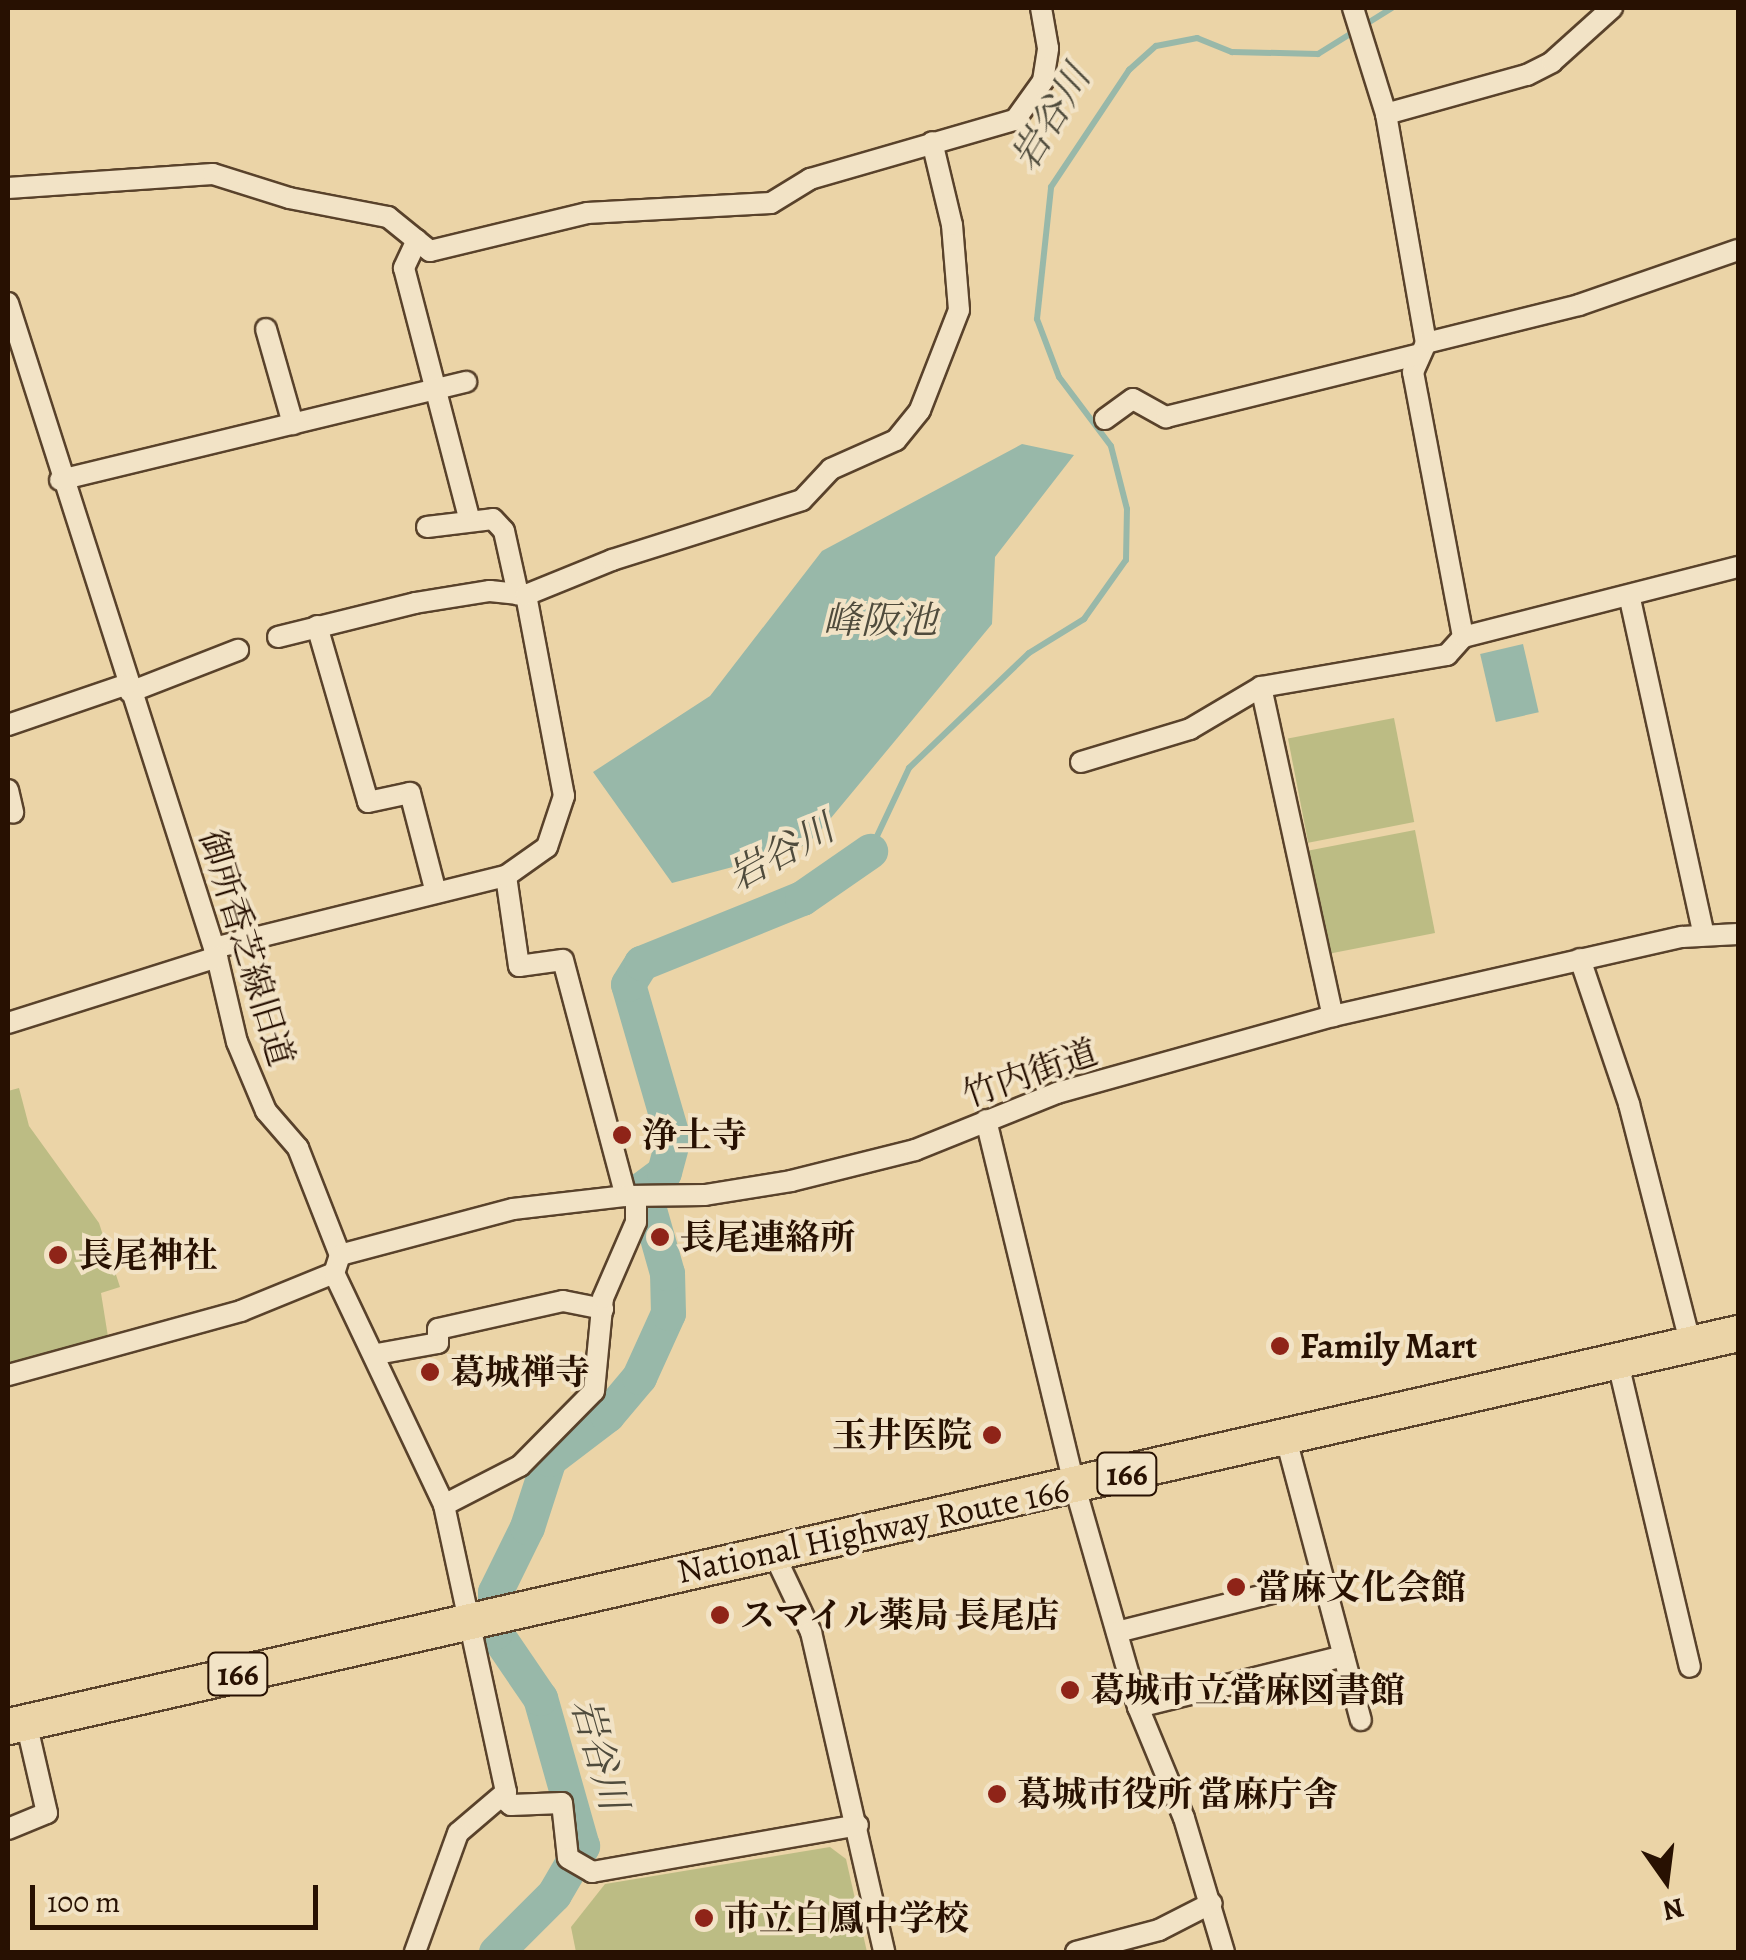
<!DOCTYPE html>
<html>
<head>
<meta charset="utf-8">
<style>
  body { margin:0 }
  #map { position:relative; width:1746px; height:1960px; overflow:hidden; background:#ebd4a7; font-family:Alegreya,"Noto Serif JP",serif }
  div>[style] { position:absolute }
  .green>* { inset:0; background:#bcbc84; transform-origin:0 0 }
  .water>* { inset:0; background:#98b8a9; transform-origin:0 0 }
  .stream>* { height:6px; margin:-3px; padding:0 3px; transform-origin:3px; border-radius:3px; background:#98b8a9 }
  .river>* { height:35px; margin:-17.5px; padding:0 17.5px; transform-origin:17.5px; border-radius:17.5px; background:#98b8a9 }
  .roads { filter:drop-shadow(2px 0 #59422b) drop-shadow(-2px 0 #59422b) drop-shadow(0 2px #59422b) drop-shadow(0 -2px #59422b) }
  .street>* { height:20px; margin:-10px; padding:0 10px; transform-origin:10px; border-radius:10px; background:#f2e3c6 }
  .highway>* { height:35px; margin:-17.5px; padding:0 17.5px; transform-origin:17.5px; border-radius:17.5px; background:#ebd4a7 }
  .dots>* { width:28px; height:28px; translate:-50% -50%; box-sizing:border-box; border:5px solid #f2e3c6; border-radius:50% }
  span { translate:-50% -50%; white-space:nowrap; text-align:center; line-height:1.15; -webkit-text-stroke:8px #f2e3c6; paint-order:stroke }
  .shield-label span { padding:2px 8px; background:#f2e3c6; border:2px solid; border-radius:8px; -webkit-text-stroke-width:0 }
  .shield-label { font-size:32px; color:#281102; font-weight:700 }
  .street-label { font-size:35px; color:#281102 }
  .poi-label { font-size:35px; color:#281102; font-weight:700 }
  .left { translate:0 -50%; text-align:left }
  .right { translate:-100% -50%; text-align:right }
  .water-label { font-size:38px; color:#4f4b3c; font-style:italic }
  .frame { position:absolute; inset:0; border:10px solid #281102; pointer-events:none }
  .north { position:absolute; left:1616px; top:1830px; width:100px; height:100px; -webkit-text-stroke:8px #f2e3c6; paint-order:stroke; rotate:166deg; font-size:28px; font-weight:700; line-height:40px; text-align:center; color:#281102 }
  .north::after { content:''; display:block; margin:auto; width:35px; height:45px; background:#281102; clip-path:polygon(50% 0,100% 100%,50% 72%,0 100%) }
  .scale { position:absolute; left:30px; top:1885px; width:288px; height:45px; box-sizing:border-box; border:5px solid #281102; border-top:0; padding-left:12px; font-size:30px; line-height:35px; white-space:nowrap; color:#281102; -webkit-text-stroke:8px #f2e3c6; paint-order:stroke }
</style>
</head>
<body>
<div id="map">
  <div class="green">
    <i style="left:1394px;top:718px;width:106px;height:108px;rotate:79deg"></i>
    <i style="left:1415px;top:830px;width:105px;height:108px;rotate:79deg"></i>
    <i style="clip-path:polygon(19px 1088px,29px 1126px,99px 1223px,120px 1287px,101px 1293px,109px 1343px,8px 1365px,8px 1091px)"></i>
    <i style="clip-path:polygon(830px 1847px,846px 1859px,867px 1952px,576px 1952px,571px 1927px,605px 1884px)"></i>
  </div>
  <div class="water">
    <i style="clip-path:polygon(1022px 444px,1074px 455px,995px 557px,992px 624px,816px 836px,797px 850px,672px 883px,593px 772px,710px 696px,822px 551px)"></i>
    <i style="left:1523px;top:644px;width:70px;height:44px;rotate:77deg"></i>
  </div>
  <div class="stream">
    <i style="left:870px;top:851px;width:92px;rotate:-64.8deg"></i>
    <i style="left:909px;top:768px;width:166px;rotate:-43.8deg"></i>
    <i style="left:1029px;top:653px;width:65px;rotate:-31.7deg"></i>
    <i style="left:1084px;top:619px;width:72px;rotate:-54.6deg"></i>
    <i style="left:1126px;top:560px;width:51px;rotate:-88.9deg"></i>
    <i style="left:1127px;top:509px;width:65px;rotate:-104.3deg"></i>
    <i style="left:1111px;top:446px;width:86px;rotate:-127deg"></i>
    <i style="left:1059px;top:377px;width:62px;rotate:-110.8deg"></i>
    <i style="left:1037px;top:319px;width:133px;rotate:-83.9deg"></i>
    <i style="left:1051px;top:187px;width:141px;rotate:-56.3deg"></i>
    <i style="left:1129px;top:70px;width:36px;rotate:-42deg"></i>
    <i style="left:1156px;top:46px;width:42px;rotate:-11deg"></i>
    <i style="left:1197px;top:38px;width:38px;rotate:22deg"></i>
    <i style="left:1232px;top:52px;width:86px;rotate:1.3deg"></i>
    <i style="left:1318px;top:54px;width:87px;rotate:-31.9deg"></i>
  </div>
  <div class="river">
    <i style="left:496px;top:1952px;width:82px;rotate:-45deg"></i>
    <i style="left:554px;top:1894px;width:56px;rotate:-59.7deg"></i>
    <i style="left:582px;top:1846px;width:154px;rotate:-105.8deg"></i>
    <i style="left:540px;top:1698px;width:80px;rotate:-124.3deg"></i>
    <i style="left:495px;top:1632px;width:40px;rotate:-90deg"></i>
    <i style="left:495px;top:1592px;width:72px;rotate:-63.8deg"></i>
    <i style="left:527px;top:1527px;width:71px;rotate:-72.1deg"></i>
    <i style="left:549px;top:1459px;width:73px;rotate:-37.2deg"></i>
    <i style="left:607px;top:1415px;width:50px;rotate:-49.9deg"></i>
    <i style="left:639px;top:1377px;width:70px;rotate:-65.6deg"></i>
    <i style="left:668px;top:1313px;width:40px;rotate:-91.4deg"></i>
    <i style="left:667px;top:1273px;width:88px;rotate:-105.8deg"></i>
    <i style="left:643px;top:1188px;width:26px;rotate:-37deg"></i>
    <i style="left:664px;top:1172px;width:34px;rotate:-75deg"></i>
    <i style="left:673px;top:1139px;width:161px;rotate:-106.2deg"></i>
    <i style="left:628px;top:984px;width:25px;rotate:-58deg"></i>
    <i style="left:641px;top:963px;width:174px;rotate:-22deg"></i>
    <i style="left:802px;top:898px;width:83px;rotate:-34.7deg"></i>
  </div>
  <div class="roads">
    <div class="street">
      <i style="left:1353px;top:8px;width:111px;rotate:72.7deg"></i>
      <i style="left:1386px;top:114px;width:232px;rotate:80.1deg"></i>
      <i style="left:1426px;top:343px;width:32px;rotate:114deg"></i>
      <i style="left:1413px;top:372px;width:270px;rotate:79.3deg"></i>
      <i style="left:1386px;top:114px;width:146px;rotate:-15.5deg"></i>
      <i style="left:1527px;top:75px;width:28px;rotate:-27deg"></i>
      <i style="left:1552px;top:62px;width:81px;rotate:-42deg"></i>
      <i style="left:8px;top:188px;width:205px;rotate:-3.9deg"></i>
      <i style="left:213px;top:174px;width:80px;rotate:17.5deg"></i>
      <i style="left:289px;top:198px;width:101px;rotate:10.9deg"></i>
      <i style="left:388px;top:217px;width:54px;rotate:39deg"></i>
      <i style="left:430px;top:251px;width:162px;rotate:-13.6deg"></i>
      <i style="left:587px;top:213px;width:184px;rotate:-3.1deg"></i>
      <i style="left:771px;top:203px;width:46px;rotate:-31.6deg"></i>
      <i style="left:810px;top:179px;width:213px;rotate:-16.1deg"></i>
      <i style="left:1015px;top:120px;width:48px;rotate:-54.3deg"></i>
      <i style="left:1043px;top:81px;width:33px;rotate:-81deg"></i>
      <i style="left:1048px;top:48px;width:41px;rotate:-99.9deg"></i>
      <i style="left:417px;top:240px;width:31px;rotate:115deg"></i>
      <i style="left:404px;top:268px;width:257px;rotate:75.4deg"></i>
      <i style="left:8px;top:303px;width:687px;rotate:72.28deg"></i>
      <i style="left:217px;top:957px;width:87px;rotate:76.8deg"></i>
      <i style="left:237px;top:1042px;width:75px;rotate:67.2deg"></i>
      <i style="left:266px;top:1111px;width:49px;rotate:49.1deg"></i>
      <i style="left:298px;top:1148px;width:115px;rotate:68.6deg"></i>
      <i style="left:340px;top:1255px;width:19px;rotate:108deg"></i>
      <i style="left:334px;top:1273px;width:100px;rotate:157.8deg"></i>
      <i style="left:241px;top:1311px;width:242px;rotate:164.6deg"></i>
      <i style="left:266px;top:329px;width:99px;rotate:74.1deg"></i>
      <i style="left:1426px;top:343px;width:158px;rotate:-13.9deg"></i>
      <i style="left:1579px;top:305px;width:168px;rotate:-19.1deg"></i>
      <i style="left:1105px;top:419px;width:34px;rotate:-36deg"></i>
      <i style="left:1133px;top:399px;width:38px;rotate:29deg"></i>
      <i style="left:1166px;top:417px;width:258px;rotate:-13.9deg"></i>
      <i style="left:60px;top:480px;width:418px;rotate:-13.6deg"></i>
      <i style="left:427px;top:527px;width:66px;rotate:-6.9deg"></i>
      <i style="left:493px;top:519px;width:16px;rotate:47deg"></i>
      <i style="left:504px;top:531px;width:65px;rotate:77.5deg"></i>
      <i style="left:1630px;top:599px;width:344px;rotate:77.6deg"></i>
      <i style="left:317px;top:626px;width:183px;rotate:73.8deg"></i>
      <i style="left:368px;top:802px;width:43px;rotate:-12.1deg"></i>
      <i style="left:410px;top:793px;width:103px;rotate:75.4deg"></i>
      <i style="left:278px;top:637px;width:141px;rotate:-13.9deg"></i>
      <i style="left:415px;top:603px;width:76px;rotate:-9.1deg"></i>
      <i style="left:490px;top:591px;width:36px;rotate:6deg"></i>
      <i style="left:1261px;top:687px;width:337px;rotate:77.7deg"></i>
      <i style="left:130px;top:692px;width:116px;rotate:-21.3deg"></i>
      <i style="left:8px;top:725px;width:127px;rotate:-18.9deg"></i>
      <i style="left:1081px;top:762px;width:114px;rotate:-16.8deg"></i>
      <i style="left:1190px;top:729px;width:82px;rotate:-30.6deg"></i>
      <i style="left:1261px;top:687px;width:189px;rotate:-9.8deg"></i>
      <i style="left:1447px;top:655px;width:24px;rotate:-48deg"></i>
      <i style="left:1463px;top:637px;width:284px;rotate:-14.3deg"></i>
      <i style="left:8px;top:790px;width:23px;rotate:77deg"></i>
      <i style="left:506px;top:876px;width:91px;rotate:81.8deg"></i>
      <i style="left:519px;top:966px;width:44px;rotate:-7.8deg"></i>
      <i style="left:563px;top:960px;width:244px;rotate:75.1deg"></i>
      <i style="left:214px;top:948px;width:301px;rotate:-13.9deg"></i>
      <i style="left:506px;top:876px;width:50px;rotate:-35.3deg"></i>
      <i style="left:547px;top:847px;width:54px;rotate:-71.6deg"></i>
      <i style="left:564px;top:796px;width:205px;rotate:-100.7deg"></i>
      <i style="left:526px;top:595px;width:93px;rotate:-22.1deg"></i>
      <i style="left:612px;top:560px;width:199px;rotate:-17.5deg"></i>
      <i style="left:802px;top:500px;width:42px;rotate:-46.9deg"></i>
      <i style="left:831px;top:469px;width:71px;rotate:-24deg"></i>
      <i style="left:896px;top:440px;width:38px;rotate:-51deg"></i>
      <i style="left:920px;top:410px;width:107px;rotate:-68.7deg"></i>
      <i style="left:959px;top:310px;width:85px;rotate:-94.7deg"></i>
      <i style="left:952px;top:225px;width:85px;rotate:-103.5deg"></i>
      <i style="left:1580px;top:959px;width:153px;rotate:71.3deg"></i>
      <i style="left:1629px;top:1104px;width:250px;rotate:75.6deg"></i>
      <i style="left:8px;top:1023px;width:219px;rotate:-17.5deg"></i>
      <i style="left:986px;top:1120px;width:378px;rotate:76.4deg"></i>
      <i style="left:1075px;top:1487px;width:229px;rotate:74deg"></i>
      <i style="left:1138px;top:1707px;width:120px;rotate:67.5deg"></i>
      <i style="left:1184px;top:1818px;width:140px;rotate:73.4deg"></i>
      <i style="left:340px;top:1255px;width:179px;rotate:-14.9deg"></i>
      <i style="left:513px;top:1209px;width:114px;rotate:-6.6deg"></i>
      <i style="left:626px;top:1196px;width:79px;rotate:-0.7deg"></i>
      <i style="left:705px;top:1195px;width:87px;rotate:-9.2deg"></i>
      <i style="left:791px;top:1181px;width:128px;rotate:-14deg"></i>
      <i style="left:915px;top:1150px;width:153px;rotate:-21.9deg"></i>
      <i style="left:1057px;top:1093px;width:287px;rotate:-15.6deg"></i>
      <i style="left:1333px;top:1016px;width:358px;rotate:-12.8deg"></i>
      <i style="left:1682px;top:937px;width:56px;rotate:-3.1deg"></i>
      <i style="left:334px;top:1273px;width:257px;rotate:64.6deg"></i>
      <i style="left:444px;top:1505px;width:294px;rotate:77.8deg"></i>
      <i style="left:506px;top:1792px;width:63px;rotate:139.5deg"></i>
      <i style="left:458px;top:1833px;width:127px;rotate:109.9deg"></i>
      <i style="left:377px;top:1354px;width:62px;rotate:-10.2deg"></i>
      <i style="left:438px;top:1343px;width:14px;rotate:-90deg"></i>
      <i style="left:438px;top:1329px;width:128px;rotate:-12.6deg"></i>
      <i style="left:563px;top:1301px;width:41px;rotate:11.3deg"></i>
      <i style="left:1618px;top:1363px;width:312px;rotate:76.7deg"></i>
      <i style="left:1285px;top:1435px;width:295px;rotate:75.1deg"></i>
      <i style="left:444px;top:1505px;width:85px;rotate:-27.2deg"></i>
      <i style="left:520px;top:1466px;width:105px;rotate:-45.4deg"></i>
      <i style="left:594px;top:1391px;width:93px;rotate:-84.5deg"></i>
      <i style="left:603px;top:1298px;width:83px;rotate:-66.5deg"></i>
      <i style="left:636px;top:1222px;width:26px;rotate:-90deg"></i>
      <i style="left:773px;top:1552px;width:89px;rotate:64.6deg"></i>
      <i style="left:811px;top:1632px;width:328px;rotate:77.1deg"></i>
      <i style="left:1117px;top:1632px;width:213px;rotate:-14.1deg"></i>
      <i style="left:1138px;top:1707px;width:212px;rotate:-13.9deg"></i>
      <i style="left:502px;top:1797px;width:12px;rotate:42deg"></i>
      <i style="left:511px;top:1805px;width:51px;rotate:-2.2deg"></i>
      <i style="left:562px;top:1803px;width:55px;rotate:83.8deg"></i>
      <i style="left:568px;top:1858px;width:28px;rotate:30deg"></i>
      <i style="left:592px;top:1872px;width:270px;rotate:-10deg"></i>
      <i style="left:8px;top:1829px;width:42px;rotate:-22.3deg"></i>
      <i style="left:47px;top:1813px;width:93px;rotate:-103deg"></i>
      <i style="left:1076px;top:1952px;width:86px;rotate:-14.8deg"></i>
      <i style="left:1159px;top:1930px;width:59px;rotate:-27deg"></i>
    </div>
    <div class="highway">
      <i style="left:8px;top:1726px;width:1774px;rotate:-12.8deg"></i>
    </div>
  </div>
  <div class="dots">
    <i style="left:622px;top:1135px;background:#8f2418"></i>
    <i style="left:660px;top:1237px;background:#8f2418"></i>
    <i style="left:58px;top:1255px;background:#8f2418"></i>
    <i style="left:1280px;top:1346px;background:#8f2418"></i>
    <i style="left:430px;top:1372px;background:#8f2418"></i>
    <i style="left:992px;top:1435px;background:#8f2418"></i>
    <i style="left:1236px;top:1587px;background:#8f2418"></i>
    <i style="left:720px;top:1615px;background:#8f2418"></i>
    <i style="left:1070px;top:1690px;background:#8f2418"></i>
    <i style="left:997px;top:1794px;background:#8f2418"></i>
    <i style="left:704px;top:1918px;background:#8f2418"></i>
  </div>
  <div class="shield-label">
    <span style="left:1127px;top:1474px">166</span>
    <span style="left:238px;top:1674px">166</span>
  </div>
  <div class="street-label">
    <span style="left:247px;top:948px;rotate:73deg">御所香芝線旧道</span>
    <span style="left:1030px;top:1073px;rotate:-19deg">竹内街道</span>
    <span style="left:873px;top:1530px;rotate:-12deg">National Highway Route 166</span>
  </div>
  <div class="poi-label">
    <span class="left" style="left:642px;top:1135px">浄土寺</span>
    <span class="left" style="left:680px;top:1237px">長尾連絡所</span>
    <span class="left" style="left:78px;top:1255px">長尾神社</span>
    <span class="left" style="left:1300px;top:1346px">Family Mart</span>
    <span class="left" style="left:450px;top:1372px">葛城禅寺</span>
    <span class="right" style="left:972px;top:1435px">玉井医院</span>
    <span class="left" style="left:1256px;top:1587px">當麻文化会館</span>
    <span class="left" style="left:740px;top:1615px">スマイル薬局 長尾店</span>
    <span class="left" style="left:1090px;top:1690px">葛城市立當麻図書館</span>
    <span class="left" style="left:1017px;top:1794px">葛城市役所 當麻庁舎</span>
    <span class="left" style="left:724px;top:1918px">市立白鳳中学校</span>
  </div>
  <div class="water-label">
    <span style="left:1051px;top:118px;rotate:-59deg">岩谷川</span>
    <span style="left:880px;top:621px">峰阪池</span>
    <span style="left:781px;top:853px;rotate:-29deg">岩谷川</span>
    <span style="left:599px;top:1754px;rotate:74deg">岩谷川</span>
  </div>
  <div class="frame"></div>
  <div class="north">N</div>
  <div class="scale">100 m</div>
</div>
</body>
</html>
